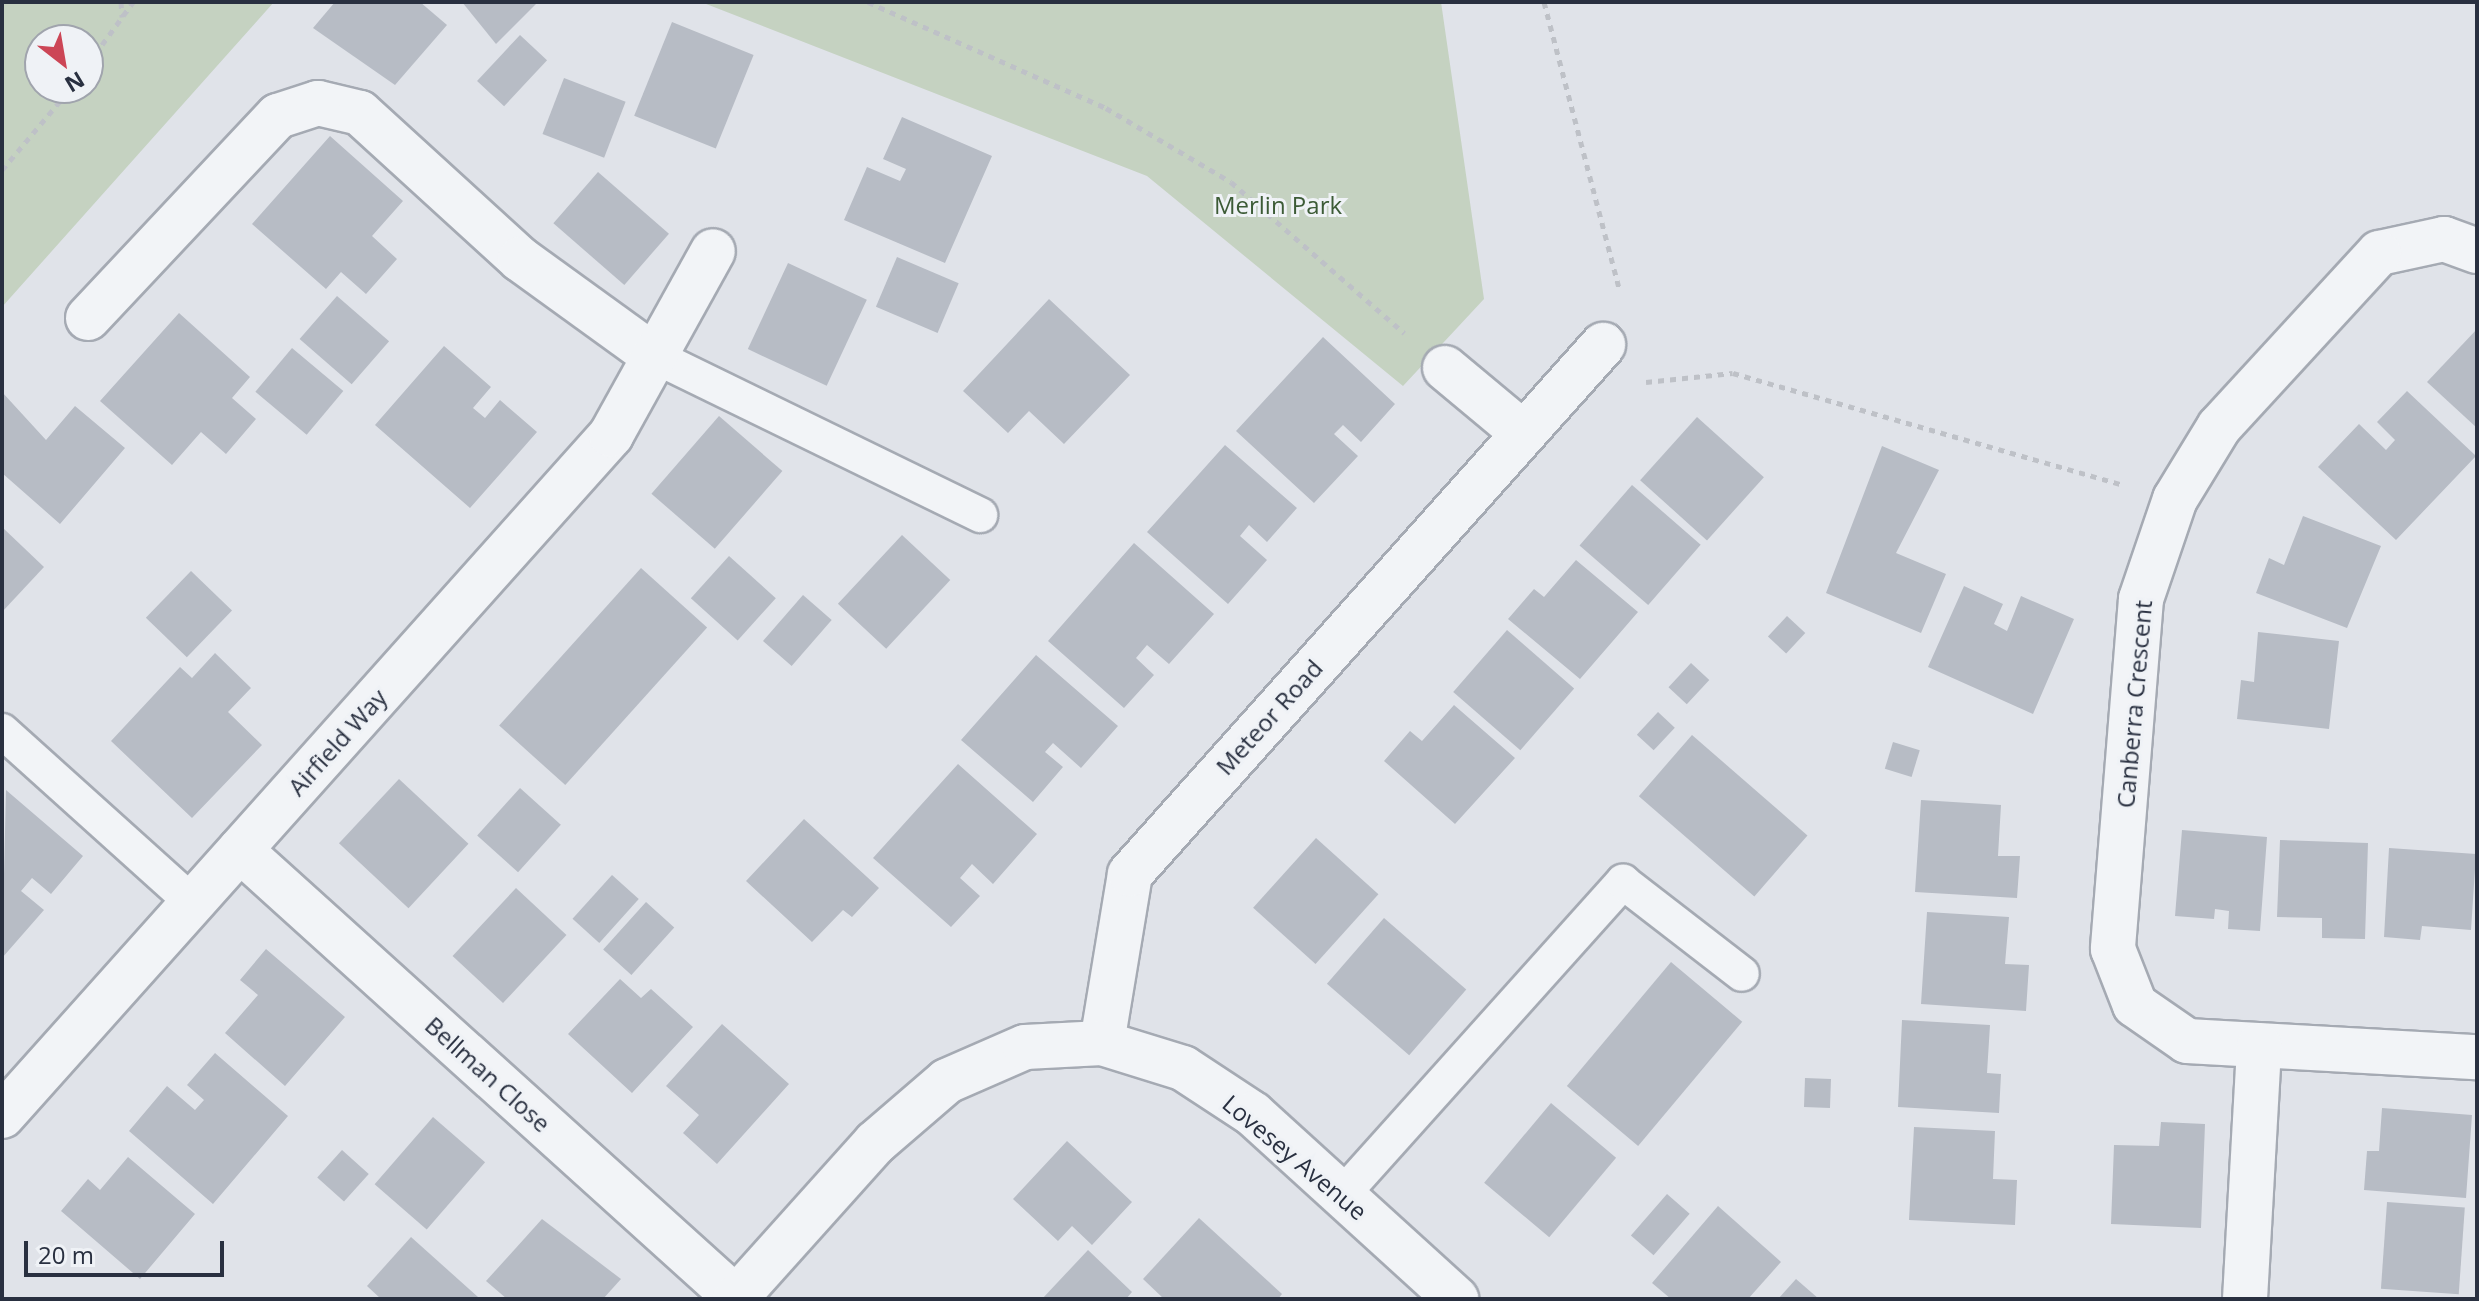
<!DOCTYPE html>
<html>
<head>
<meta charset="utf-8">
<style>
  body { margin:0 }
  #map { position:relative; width:2479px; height:1301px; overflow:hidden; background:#e0e3e9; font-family:"Open Sans",sans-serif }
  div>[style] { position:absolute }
  .green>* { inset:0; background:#c5d2c1 }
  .building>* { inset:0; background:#b7bcc5; transform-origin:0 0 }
  .path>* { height:5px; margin-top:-2.5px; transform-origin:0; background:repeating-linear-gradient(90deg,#bec1c7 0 6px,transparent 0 12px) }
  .roads { filter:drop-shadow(2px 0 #a5aab3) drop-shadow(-2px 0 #a5aab3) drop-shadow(0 2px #a5aab3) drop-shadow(0 -2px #a5aab3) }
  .service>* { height:34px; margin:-17px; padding:0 17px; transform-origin:17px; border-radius:17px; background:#f2f4f7 }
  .minor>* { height:44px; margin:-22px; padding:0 22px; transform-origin:22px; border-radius:22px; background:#f2f4f7 }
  span { translate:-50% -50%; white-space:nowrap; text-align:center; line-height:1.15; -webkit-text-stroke:6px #eff2f6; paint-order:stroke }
  .park-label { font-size:24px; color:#3c5b36 }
  .street-label { font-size:24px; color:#293040 }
  .frame { position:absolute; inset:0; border:4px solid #293040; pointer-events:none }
  .north { position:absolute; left:24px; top:24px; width:80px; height:80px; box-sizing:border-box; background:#eff2f6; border:2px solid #a0a4ad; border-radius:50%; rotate:149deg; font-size:22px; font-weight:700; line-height:32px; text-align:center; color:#293040 }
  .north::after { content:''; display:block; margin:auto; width:28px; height:36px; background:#cc4656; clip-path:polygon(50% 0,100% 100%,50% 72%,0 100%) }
  .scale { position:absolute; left:24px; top:1241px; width:200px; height:36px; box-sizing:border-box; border:4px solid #293040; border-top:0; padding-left:10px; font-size:24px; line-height:28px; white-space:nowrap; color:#293040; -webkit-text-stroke:6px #eff2f6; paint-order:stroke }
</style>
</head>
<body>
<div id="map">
  <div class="green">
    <i style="clip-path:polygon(evenodd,2px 2px,274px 2px,2px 307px,2px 2px,40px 40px,88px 40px,88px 88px,40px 88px,40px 40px)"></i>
    <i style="clip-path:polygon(701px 2px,1441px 2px,1484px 299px,1403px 386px,1147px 176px)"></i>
  </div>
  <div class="building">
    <i style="clip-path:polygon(335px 2px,420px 2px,447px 25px,395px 85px,313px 28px)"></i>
    <i style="clip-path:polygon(462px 2px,538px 2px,496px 44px)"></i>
    <i style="left:672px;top:22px;width:88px;height:101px;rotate:22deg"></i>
    <i style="left:520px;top:35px;width:37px;height:63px;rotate:43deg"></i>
    <i style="left:564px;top:78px;width:66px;height:60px;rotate:21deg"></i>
    <i style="clip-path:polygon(902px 117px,992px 156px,945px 263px,844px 220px,867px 167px,900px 181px,906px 169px,883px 159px)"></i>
    <i style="clip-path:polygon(330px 136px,403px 201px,372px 236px,397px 259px,366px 294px,341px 272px,326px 289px,252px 224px)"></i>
    <i style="left:598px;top:172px;width:94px;height:68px;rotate:41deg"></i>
    <i style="left:897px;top:257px;width:67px;height:54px;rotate:23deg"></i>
    <i style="left:788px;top:263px;width:87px;height:95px;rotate:25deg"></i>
    <i style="left:337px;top:296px;width:69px;height:57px;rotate:41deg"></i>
    <i style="clip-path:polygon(1049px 299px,1130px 375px,1064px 444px,1029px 411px,1008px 433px,963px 391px)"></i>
    <i style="clip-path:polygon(179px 313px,250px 377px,232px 398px,256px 419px,226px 454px,201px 432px,172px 465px,100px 401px)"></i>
    <i style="clip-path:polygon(2477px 329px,2477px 428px,2427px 382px)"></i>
    <i style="clip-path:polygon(1323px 337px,1395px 404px,1361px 442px,1343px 425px,1334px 434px,1358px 456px,1314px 503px,1236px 431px)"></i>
    <i style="clip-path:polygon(444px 346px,491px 387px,473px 408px,485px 418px,500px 400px,537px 432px,470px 508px,375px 425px)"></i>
    <i style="left:292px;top:348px;width:67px;height:57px;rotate:40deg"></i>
    <i style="clip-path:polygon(2407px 391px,2476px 456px,2396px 540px,2318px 467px,2359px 424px,2386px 450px,2395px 440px,2377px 422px)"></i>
    <i style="clip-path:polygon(2px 392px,46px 440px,75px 406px,125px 448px,60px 524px,2px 473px)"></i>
    <i style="left:719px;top:416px;width:84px;height:103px;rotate:41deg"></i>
    <i style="left:1697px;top:417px;width:90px;height:85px;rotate:42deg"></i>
    <i style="clip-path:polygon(1225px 445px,1297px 508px,1267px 542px,1249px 525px,1240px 536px,1267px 560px,1228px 604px,1147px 532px)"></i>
    <i style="clip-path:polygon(1882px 446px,1939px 470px,1896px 553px,1946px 574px,1921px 633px,1826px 593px)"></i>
    <i style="left:1632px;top:485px;width:91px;height:80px;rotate:41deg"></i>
    <i style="clip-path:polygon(2303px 516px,2381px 546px,2347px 628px,2256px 593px,2269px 558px,2284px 565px)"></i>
    <i style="clip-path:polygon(2px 527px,44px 567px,2px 612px)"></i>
    <i style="left:902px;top:535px;width:66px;height:94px;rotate:43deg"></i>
    <i style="clip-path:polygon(1134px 543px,1214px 614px,1169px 664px,1147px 645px,1136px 658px,1154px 675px,1124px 708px,1048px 641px)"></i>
    <i style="left:729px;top:556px;width:63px;height:57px;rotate:42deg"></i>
    <i style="clip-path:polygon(1576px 560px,1638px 612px,1580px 679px,1508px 619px,1534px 589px,1544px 597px)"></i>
    <i style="left:641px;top:568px;width:89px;height:212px;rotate:42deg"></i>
    <i style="left:191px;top:571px;width:57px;height:65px;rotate:44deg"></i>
    <i style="clip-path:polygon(1964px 586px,2003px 604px,1994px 624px,2007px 631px,2021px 596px,2074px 619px,2033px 714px,1928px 667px)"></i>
    <i style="left:803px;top:595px;width:38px;height:61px;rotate:41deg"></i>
    <i style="left:1787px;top:616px;width:25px;height:28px;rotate:43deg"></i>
    <i style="left:1507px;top:630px;width:89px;height:82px;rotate:41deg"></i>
    <i style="clip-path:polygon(2258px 632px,2339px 641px,2329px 729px,2237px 719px,2241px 680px,2254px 682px)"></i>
    <i style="clip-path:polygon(215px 653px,251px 688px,228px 712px,262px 745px,192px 818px,111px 741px,180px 667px,192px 678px)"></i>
    <i style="clip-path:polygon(1036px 655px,1118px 726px,1081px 768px,1053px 743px,1045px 752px,1063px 767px,1033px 802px,961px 740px)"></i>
    <i style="left:1691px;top:663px;width:25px;height:33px;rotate:43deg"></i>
    <i style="clip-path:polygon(1454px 705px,1515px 758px,1455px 824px,1384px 761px,1410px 731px,1422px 741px)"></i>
    <i style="left:1658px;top:712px;width:23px;height:31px;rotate:43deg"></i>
    <i style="left:1692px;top:735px;width:153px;height:81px;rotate:41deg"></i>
    <i style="left:1893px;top:742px;width:28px;height:28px;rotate:17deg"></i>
    <i style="clip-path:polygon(958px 764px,1037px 834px,993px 884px,972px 864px,960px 878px,980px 896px,951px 927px,873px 858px)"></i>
    <i style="left:399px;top:779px;width:95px;height:88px;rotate:43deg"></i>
    <i style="left:520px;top:788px;width:55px;height:64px;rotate:42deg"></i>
    <i style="clip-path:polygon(6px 790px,83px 856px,51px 894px,32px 878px,21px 891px,44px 910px,2px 958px)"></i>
    <i style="clip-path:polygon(1921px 800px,2001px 805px,1998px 856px,2020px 856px,2017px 898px,1915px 892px)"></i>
    <i style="clip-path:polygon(804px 819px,879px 888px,852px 917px,843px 910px,812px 942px,746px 881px)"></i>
    <i style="clip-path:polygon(2182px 830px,2267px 837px,2260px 931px,2228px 929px,2229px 911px,2215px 909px,2214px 919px,2175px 916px)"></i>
    <i style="left:1316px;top:838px;width:84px;height:94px;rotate:42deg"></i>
    <i style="clip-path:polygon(2280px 840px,2368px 843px,2365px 939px,2322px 938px,2322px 918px,2277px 917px)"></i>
    <i style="clip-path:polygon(2389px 848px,2476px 854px,2471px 930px,2422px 926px,2420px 940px,2384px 937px)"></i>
    <i style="left:612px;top:875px;width:36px;height:59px;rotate:42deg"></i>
    <i style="left:516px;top:888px;width:69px;height:93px;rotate:43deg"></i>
    <i style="left:646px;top:902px;width:38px;height:64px;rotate:42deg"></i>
    <i style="clip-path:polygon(1927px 912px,2009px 917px,2005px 964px,2029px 965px,2026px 1011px,1921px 1004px)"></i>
    <i style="left:1384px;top:918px;width:109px;height:87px;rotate:41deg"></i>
    <i style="clip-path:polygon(266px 949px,345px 1017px,285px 1086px,225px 1033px,258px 995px,240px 980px)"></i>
    <i style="left:1671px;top:962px;width:93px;height:162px;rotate:40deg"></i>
    <i style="clip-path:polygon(620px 979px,641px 998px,651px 989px,693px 1027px,632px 1093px,568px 1034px)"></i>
    <i style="clip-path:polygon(1902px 1020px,1990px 1025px,1987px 1073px,2001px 1074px,1999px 1113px,1898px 1107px)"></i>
    <i style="clip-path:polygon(722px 1024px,789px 1084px,717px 1164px,683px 1133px,699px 1115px,666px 1086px)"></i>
    <i style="clip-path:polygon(215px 1053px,288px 1116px,213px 1204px,129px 1131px,167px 1086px,195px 1110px,204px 1100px,187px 1085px)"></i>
    <i style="left:1805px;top:1078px;width:26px;height:29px;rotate:2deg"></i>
    <i style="left:1551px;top:1103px;width:85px;height:104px;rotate:40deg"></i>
    <i style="clip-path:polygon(2382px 1108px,2472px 1115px,2466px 1198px,2364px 1190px,2367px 1151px,2379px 1151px)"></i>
    <i style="left:433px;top:1117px;width:69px;height:89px;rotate:41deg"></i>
    <i style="clip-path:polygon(2161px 1122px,2205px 1124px,2201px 1228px,2111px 1224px,2114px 1145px,2159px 1146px)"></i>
    <i style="clip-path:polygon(1914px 1127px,1995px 1131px,1993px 1179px,2017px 1180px,2015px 1225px,1909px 1220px)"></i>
    <i style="clip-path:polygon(1067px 1141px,1132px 1202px,1092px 1245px,1072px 1226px,1058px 1241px,1013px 1199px)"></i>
    <i style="left:342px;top:1150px;width:36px;height:37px;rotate:42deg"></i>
    <i style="clip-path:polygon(128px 1157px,195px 1214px,140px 1279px,61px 1211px,88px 1179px,100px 1190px)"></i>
    <i style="left:1667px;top:1194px;width:30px;height:55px;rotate:41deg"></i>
    <i style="left:2387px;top:1202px;width:78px;height:87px;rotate:4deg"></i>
    <i style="clip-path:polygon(1718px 1206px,1781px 1262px,1748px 1299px,1671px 1299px,1652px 1283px)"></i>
    <i style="clip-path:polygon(1199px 1218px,1282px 1294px,1278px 1299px,1164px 1299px,1143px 1279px)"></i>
    <i style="clip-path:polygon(542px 1219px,621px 1279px,603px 1299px,507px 1299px,486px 1281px)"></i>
    <i style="clip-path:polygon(411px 1237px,478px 1297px,477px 1299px,381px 1299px,367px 1286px)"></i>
    <i style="clip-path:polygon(1088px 1250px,1132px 1292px,1126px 1299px,1042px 1299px)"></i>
    <i style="clip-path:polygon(1796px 1279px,1819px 1299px,1778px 1299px)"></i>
  </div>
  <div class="path">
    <i style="left:121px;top:2px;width:15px;rotate:86deg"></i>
    <i style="left:868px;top:2px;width:261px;rotate:24deg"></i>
    <i style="left:1106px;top:108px;width:145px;rotate:30.6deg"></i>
    <i style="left:1231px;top:182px;width:230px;rotate:41.1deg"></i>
    <i style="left:1544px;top:2px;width:299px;rotate:75.3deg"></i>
    <i style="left:88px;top:64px;width:77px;rotate:-54deg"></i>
    <i style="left:2px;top:170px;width:107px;rotate:-49.9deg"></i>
    <i style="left:1646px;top:382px;width:87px;rotate:-5.9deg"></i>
    <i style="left:1733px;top:373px;width:404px;rotate:16deg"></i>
  </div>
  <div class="roads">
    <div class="service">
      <i style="left:654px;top:356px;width:363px;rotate:26deg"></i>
      <i style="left:2px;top:731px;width:257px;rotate:42deg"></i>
      <i style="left:1342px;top:1195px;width:421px;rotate:-48.1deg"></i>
      <i style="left:1623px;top:882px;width:150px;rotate:37.7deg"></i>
    </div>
    <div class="minor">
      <i style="left:2477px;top:251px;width:35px;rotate:-160deg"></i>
      <i style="left:2444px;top:239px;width:66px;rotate:167.8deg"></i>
      <i style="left:2379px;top:253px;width:236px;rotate:132.6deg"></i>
      <i style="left:2219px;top:427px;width:84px;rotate:121.4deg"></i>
      <i style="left:2175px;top:499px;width:106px;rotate:108.8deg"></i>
      <i style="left:2141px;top:599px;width:351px;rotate:94.6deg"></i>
      <i style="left:2113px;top:949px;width:60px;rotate:68.6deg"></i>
      <i style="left:2135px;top:1005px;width:63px;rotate:34.7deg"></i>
      <i style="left:2187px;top:1041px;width:290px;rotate:3.2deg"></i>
      <i style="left:88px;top:318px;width:277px;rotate:-46.8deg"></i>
      <i style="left:278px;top:116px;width:42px;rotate:-18deg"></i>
      <i style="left:318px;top:103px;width:43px;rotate:13.4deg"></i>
      <i style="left:360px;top:113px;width:217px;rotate:42.4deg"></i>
      <i style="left:520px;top:259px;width:165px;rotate:35.9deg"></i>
      <i style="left:1445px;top:368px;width:102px;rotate:39.8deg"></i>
      <i style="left:240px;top:850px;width:668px;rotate:42.09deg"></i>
      <i style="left:1102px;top:1043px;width:171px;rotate:-80.6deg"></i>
      <i style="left:1130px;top:874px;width:710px;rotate:-48.2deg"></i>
      <i style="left:2px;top:1116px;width:914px;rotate:-48.19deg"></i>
      <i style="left:611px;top:435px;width:210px;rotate:-61deg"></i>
      <i style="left:735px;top:1299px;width:210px;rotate:-48.1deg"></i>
      <i style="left:875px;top:1143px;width:95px;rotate:-40.7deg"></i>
      <i style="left:947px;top:1081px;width:85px;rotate:-23.6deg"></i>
      <i style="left:1025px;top:1047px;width:77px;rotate:-3deg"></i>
      <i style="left:1102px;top:1043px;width:85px;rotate:17.2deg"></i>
      <i style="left:1183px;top:1068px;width:84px;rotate:33.3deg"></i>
      <i style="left:1253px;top:1114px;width:275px;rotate:42.3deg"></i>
      <i style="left:2245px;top:1299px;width:254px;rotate:-86.8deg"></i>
    </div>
  </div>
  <div class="park-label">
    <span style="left:1278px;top:205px">Merlin Park</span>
  </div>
  <div class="street-label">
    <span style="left:2134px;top:704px;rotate:-85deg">Canberra Crescent</span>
    <span style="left:1269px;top:717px;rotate:-48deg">Meteor Road</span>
    <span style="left:337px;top:742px;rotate:-48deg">Airfield Way</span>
    <span style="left:488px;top:1074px;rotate:42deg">Bellman Close</span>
    <span style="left:1295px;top:1157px;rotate:40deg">Lovesey Avenue</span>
  </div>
  <div class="frame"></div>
  <div class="north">N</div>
  <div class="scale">20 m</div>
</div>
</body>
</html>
